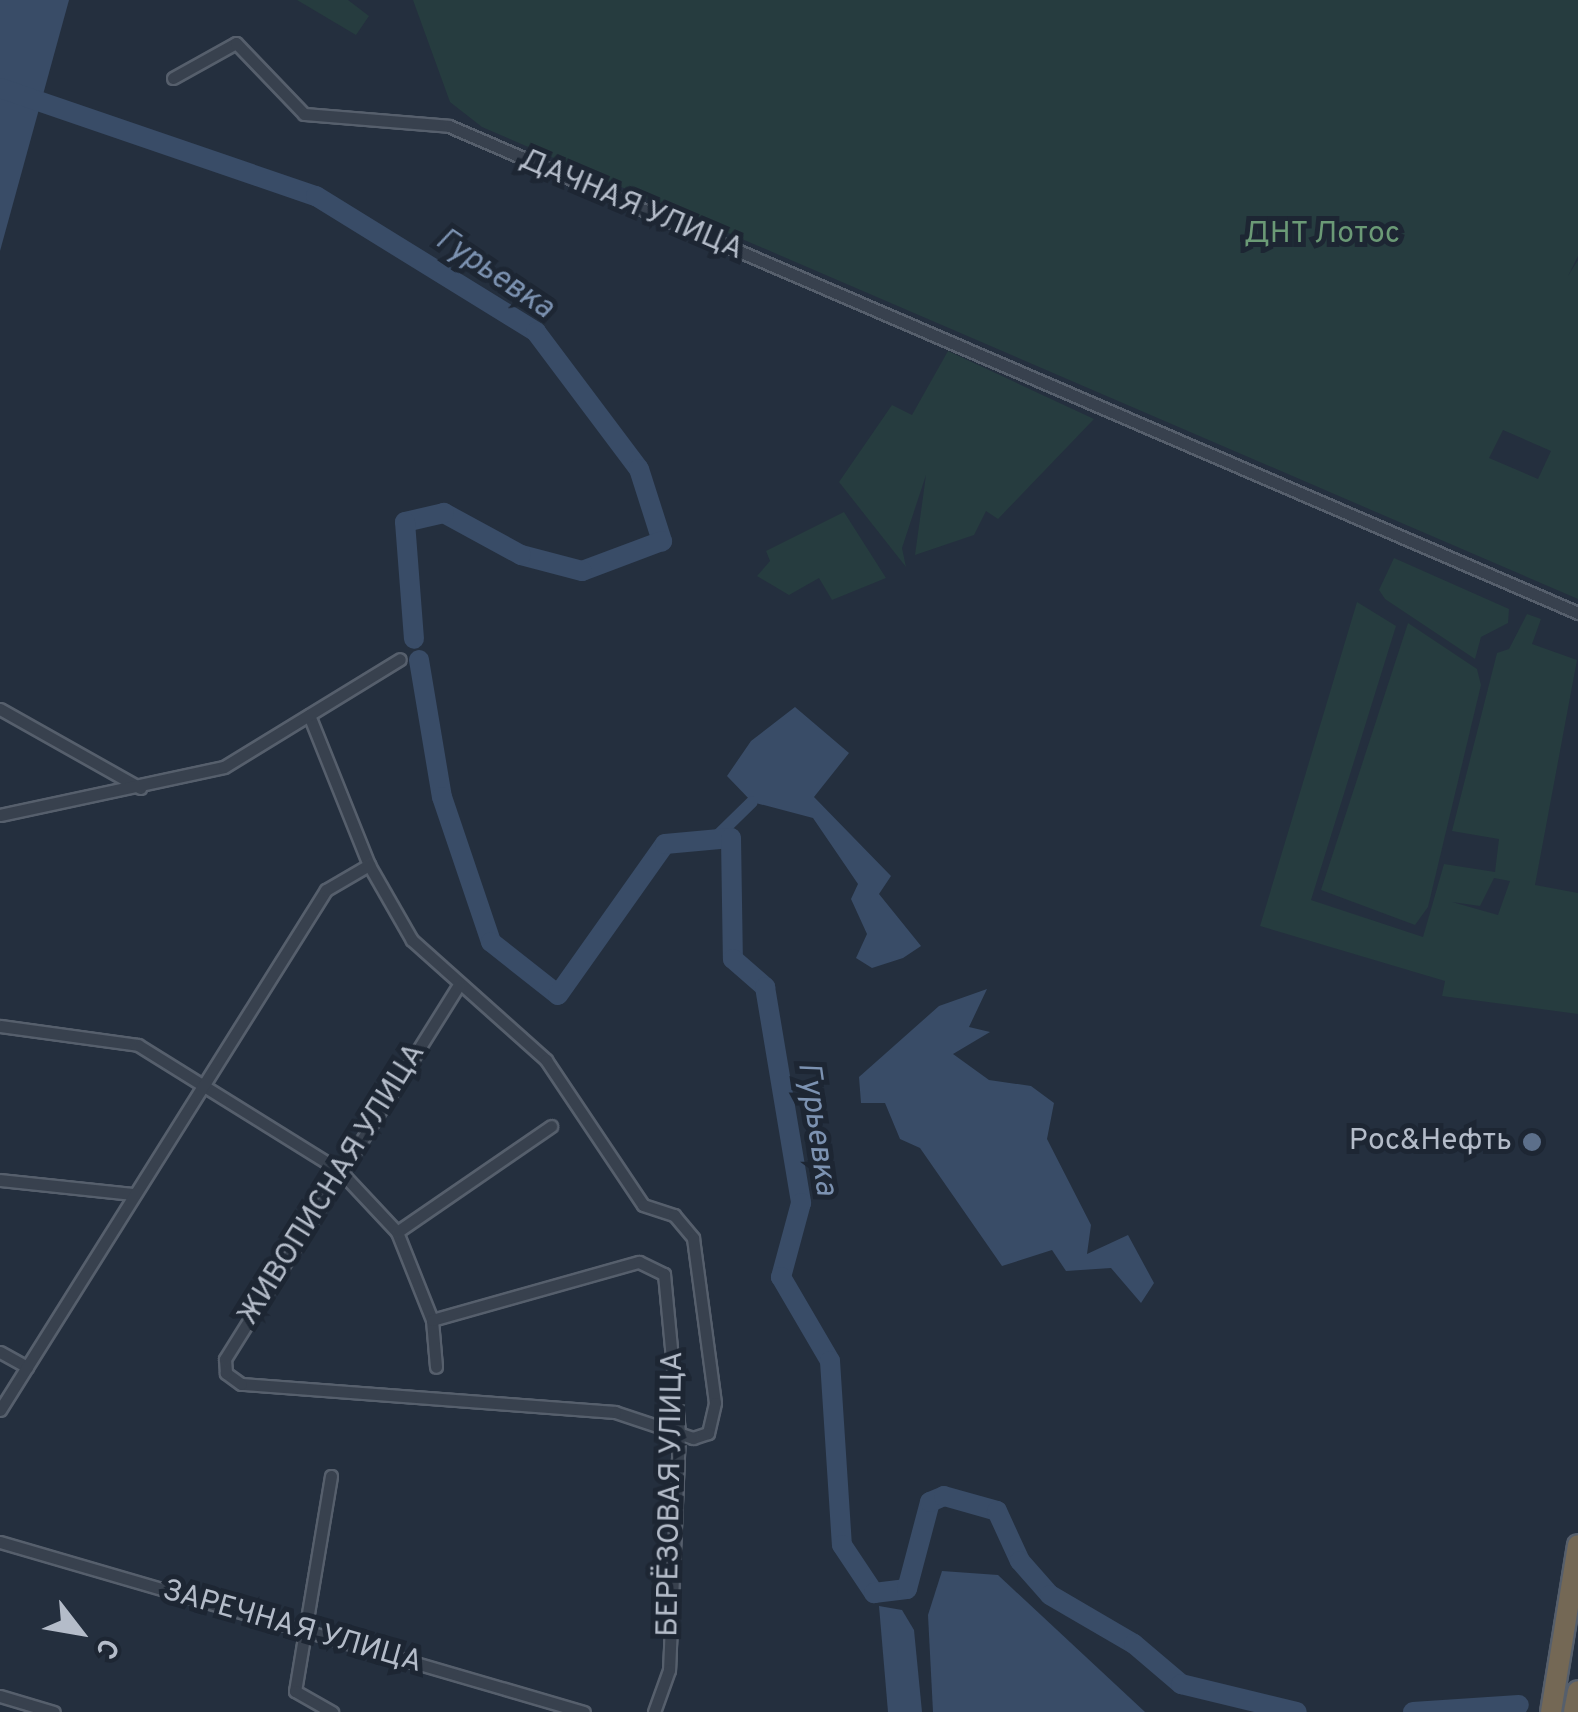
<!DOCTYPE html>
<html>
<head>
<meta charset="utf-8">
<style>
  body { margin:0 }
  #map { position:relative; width:1578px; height:1712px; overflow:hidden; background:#242f3e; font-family:Overpass,sans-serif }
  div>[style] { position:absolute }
  .green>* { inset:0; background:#263c3f }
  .water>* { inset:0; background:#394c67 }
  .canal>* { height:12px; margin:-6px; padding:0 6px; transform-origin:6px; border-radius:6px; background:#394c67 }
  .river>* { height:20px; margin:-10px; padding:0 10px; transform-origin:10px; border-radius:10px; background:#394c67 }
  .roads { filter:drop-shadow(2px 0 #565f6c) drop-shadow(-2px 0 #565f6c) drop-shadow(0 2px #565f6c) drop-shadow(0 -2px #565f6c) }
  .street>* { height:11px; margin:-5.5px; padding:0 5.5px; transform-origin:5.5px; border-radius:5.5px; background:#38414e }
  .highway>* { height:20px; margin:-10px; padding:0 10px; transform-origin:10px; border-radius:10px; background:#746855 }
  .dots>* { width:28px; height:28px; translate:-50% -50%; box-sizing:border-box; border:5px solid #1d2633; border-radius:50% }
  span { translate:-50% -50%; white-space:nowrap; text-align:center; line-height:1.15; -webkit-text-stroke:10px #1d2633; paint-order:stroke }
  .street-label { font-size:30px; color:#b4bcc9 }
  .park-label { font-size:30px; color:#6b9a76 }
  .poi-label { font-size:30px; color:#b4bcc9 }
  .right { translate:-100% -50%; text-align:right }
  .water-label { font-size:32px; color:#7c92b1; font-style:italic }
  .north { position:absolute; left:30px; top:1582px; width:100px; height:100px; -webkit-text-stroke:8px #1d2633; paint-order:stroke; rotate:121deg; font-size:28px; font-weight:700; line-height:40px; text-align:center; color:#b4bcc9 }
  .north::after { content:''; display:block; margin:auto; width:35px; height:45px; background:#b4bcc9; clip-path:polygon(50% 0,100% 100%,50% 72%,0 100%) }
</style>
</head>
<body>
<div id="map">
  <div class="green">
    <i style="clip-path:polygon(297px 0,348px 0,369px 16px,356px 35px)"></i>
    <i style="clip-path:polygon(evenodd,413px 0,1578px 0,1578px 256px,1568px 276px,1578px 260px,1578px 599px,482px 127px,450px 102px,413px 0,1503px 430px,1551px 451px,1538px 479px,1489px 458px,1503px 430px)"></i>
    <i style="clip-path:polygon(948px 351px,1094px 419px,998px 519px,986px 511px,974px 535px,915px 555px,926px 475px,902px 548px,906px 567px,839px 482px,892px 405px,912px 415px)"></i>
    <i style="clip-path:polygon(844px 512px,886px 578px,832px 600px,819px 578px,789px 595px,757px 576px,770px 561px,766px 551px)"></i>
    <i style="clip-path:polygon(1394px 558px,1509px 609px,1508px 623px,1481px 637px,1475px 659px,1385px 599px,1379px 590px)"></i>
    <i style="clip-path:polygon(evenodd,1357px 602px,1396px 626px,1311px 900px,1423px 937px,1444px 864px,1495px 872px,1499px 839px,1452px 831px,1497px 653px,1509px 649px,1527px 614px,1541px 619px,1532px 644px,1577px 660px,1535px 885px,1578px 893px,1578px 1014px,1442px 996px,1445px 981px,1260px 926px,1357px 602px,1494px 878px,1510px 881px,1498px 915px,1452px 902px,1480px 906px,1494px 878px)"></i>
    <i style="clip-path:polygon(1408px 623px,1477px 669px,1481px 685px,1428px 907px,1415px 925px,1321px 890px)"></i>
  </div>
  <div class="water">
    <i style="clip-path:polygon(0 0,69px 0,0 251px)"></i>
    <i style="clip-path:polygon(795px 707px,849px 753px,814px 797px,891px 876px,879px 894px,921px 946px,903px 958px,872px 968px,856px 958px,867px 934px,851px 899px,858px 884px,813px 818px,752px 802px,727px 776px,751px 741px)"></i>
    <i style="clip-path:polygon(987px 989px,969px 1027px,990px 1032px,953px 1054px,989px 1080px,1031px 1086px,1054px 1103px,1047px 1139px,1091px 1225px,1087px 1254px,1128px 1235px,1154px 1283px,1141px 1303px,1111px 1268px,1066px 1271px,1052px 1250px,1002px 1266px,920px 1148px,900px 1139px,885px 1103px,861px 1103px,859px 1077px,939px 1006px)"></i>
    <i style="clip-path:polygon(942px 1571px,998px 1575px,1145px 1712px,933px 1712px,928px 1615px)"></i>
    <i style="clip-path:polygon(879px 1606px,902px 1610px,914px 1630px,922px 1712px,888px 1712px)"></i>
  </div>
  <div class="canal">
    <i style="left:713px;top:840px;width:54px;rotate:-44.3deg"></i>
  </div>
  <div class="river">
    <i style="left:0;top:88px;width:334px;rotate:18.9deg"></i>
    <i style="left:316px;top:196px;width:259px;rotate:31.7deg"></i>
    <i style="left:536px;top:332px;width:171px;rotate:53.1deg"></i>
    <i style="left:639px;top:469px;width:76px;rotate:72.3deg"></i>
    <i style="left:662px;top:541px;width:85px;rotate:159.4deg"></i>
    <i style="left:582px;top:571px;width:63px;rotate:-165.3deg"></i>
    <i style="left:521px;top:555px;width:88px;rotate:-151.4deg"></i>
    <i style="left:444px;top:513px;width:40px;rotate:167deg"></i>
    <i style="left:405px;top:522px;width:117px;rotate:85.6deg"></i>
    <i style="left:419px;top:660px;width:139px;rotate:80.5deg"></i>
    <i style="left:442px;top:797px;width:153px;rotate:71.3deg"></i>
    <i style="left:491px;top:942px;width:85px;rotate:38.3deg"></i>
    <i style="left:558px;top:995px;width:185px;rotate:-54.7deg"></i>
    <i style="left:665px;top:844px;width:66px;rotate:-5.2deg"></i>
    <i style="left:731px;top:838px;width:121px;rotate:89.1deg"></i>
    <i style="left:733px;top:959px;width:43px;rotate:41.2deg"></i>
    <i style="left:765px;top:987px;width:219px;rotate:80.5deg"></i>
    <i style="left:801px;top:1203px;width:77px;rotate:105.1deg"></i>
    <i style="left:781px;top:1277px;width:97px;rotate:59.7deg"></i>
    <i style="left:830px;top:1361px;width:184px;rotate:86.3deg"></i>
    <i style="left:842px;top:1545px;width:58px;rotate:56.3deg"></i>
    <i style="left:874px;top:1593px;width:33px;rotate:-7deg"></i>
    <i style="left:907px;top:1589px;width:90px;rotate:-75.2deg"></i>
    <i style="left:930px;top:1502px;width:15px;rotate:-23deg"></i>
    <i style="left:944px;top:1496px;width:55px;rotate:15.8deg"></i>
    <i style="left:997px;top:1511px;width:55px;rotate:65.3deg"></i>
    <i style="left:1020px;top:1561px;width:45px;rotate:48.6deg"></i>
    <i style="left:1050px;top:1595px;width:97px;rotate:30.3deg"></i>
    <i style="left:1134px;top:1644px;width:62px;rotate:40.4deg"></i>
    <i style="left:1181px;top:1684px;width:119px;rotate:13.6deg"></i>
    <i style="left:1413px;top:1712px;width:106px;rotate:-3.8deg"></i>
  </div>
  <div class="roads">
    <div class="street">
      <i style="left:173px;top:78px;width:72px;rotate:-29.1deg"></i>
      <i style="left:236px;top:43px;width:98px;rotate:46.2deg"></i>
      <i style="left:304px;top:114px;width:145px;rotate:4.7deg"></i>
      <i style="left:449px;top:126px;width:1230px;rotate:23.33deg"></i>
      <i style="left:0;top:709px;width:161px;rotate:29.4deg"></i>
      <i style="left:309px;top:715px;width:162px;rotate:68.2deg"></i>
      <i style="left:369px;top:865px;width:86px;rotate:60.2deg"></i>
      <i style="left:412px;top:940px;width:180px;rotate:41.8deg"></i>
      <i style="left:546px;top:1060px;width:174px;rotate:56.2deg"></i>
      <i style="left:643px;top:1205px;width:33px;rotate:18deg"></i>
      <i style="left:674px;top:1215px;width:30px;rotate:50deg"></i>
      <i style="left:693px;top:1238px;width:166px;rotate:82.4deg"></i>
      <i style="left:715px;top:1403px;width:31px;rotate:103deg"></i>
      <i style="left:708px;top:1433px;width:16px;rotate:162deg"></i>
      <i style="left:693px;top:1438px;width:82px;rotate:-161.6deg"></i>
      <i style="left:615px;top:1412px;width:375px;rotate:-175.7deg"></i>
      <i style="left:241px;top:1384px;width:19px;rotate:-144deg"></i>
      <i style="left:226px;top:1373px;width:14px;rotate:-94deg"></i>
      <i style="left:225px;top:1359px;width:441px;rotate:-58deg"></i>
      <i style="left:0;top:815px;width:229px;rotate:-12.1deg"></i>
      <i style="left:224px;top:767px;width:206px;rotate:-31.5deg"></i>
      <i style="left:0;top:1026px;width:139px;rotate:7.8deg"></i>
      <i style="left:138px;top:1045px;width:237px;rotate:31.9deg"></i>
      <i style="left:339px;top:1170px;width:85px;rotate:46.9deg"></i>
      <i style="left:397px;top:1232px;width:95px;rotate:68.3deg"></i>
      <i style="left:432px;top:1320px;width:47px;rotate:85.1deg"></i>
      <i style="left:0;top:1180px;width:135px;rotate:6deg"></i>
      <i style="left:397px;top:1232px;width:187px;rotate:-34.5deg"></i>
      <i style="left:432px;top:1320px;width:215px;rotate:-15.7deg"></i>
      <i style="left:639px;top:1262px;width:28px;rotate:26deg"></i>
      <i style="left:664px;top:1274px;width:160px;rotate:84.6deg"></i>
      <i style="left:679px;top:1433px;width:237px;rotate:92.4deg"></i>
      <i style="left:669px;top:1670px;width:45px;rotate:109.7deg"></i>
      <i style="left:0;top:1352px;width:31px;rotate:29deg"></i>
      <i style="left:0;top:1410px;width:614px;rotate:-57.92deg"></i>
      <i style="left:326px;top:890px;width:50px;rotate:-30.2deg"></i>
      <i style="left:331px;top:1476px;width:218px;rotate:99.5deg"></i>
      <i style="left:295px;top:1691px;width:43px;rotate:29.6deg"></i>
      <i style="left:0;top:1542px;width:608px;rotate:16.23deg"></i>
      <i style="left:0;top:1696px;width:56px;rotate:16.5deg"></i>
    </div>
    <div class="highway">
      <i style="left:1551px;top:1712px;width:169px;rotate:-80.8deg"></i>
      <i style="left:1574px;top:1712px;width:21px;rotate:-79deg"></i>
    </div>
  </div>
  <div class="dots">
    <i style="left:1532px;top:1142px;background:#5c6f8a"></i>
  </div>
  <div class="street-label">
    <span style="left:631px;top:206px;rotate:23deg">ДАЧНАЯ УЛИЦА</span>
    <span style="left:333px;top:1185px;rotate:-58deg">ЖИВОПИСНАЯ УЛИЦА</span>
    <span style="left:672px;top:1494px;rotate:-89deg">БЕРЁЗОВАЯ УЛИЦА</span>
    <span style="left:292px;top:1628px;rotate:16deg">ЗАРЕЧНАЯ УЛИЦА</span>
  </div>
  <div class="park-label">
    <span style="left:1322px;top:235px">ДНТ Лотос</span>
  </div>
  <div class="poi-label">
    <span class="right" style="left:1512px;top:1142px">Рос&amp;Нефть</span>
  </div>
  <div class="water-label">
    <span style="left:494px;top:275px;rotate:34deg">Гурьевка</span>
    <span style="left:816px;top:1129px;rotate:82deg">Гурьевка</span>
  </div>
  <div class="north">С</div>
</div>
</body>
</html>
